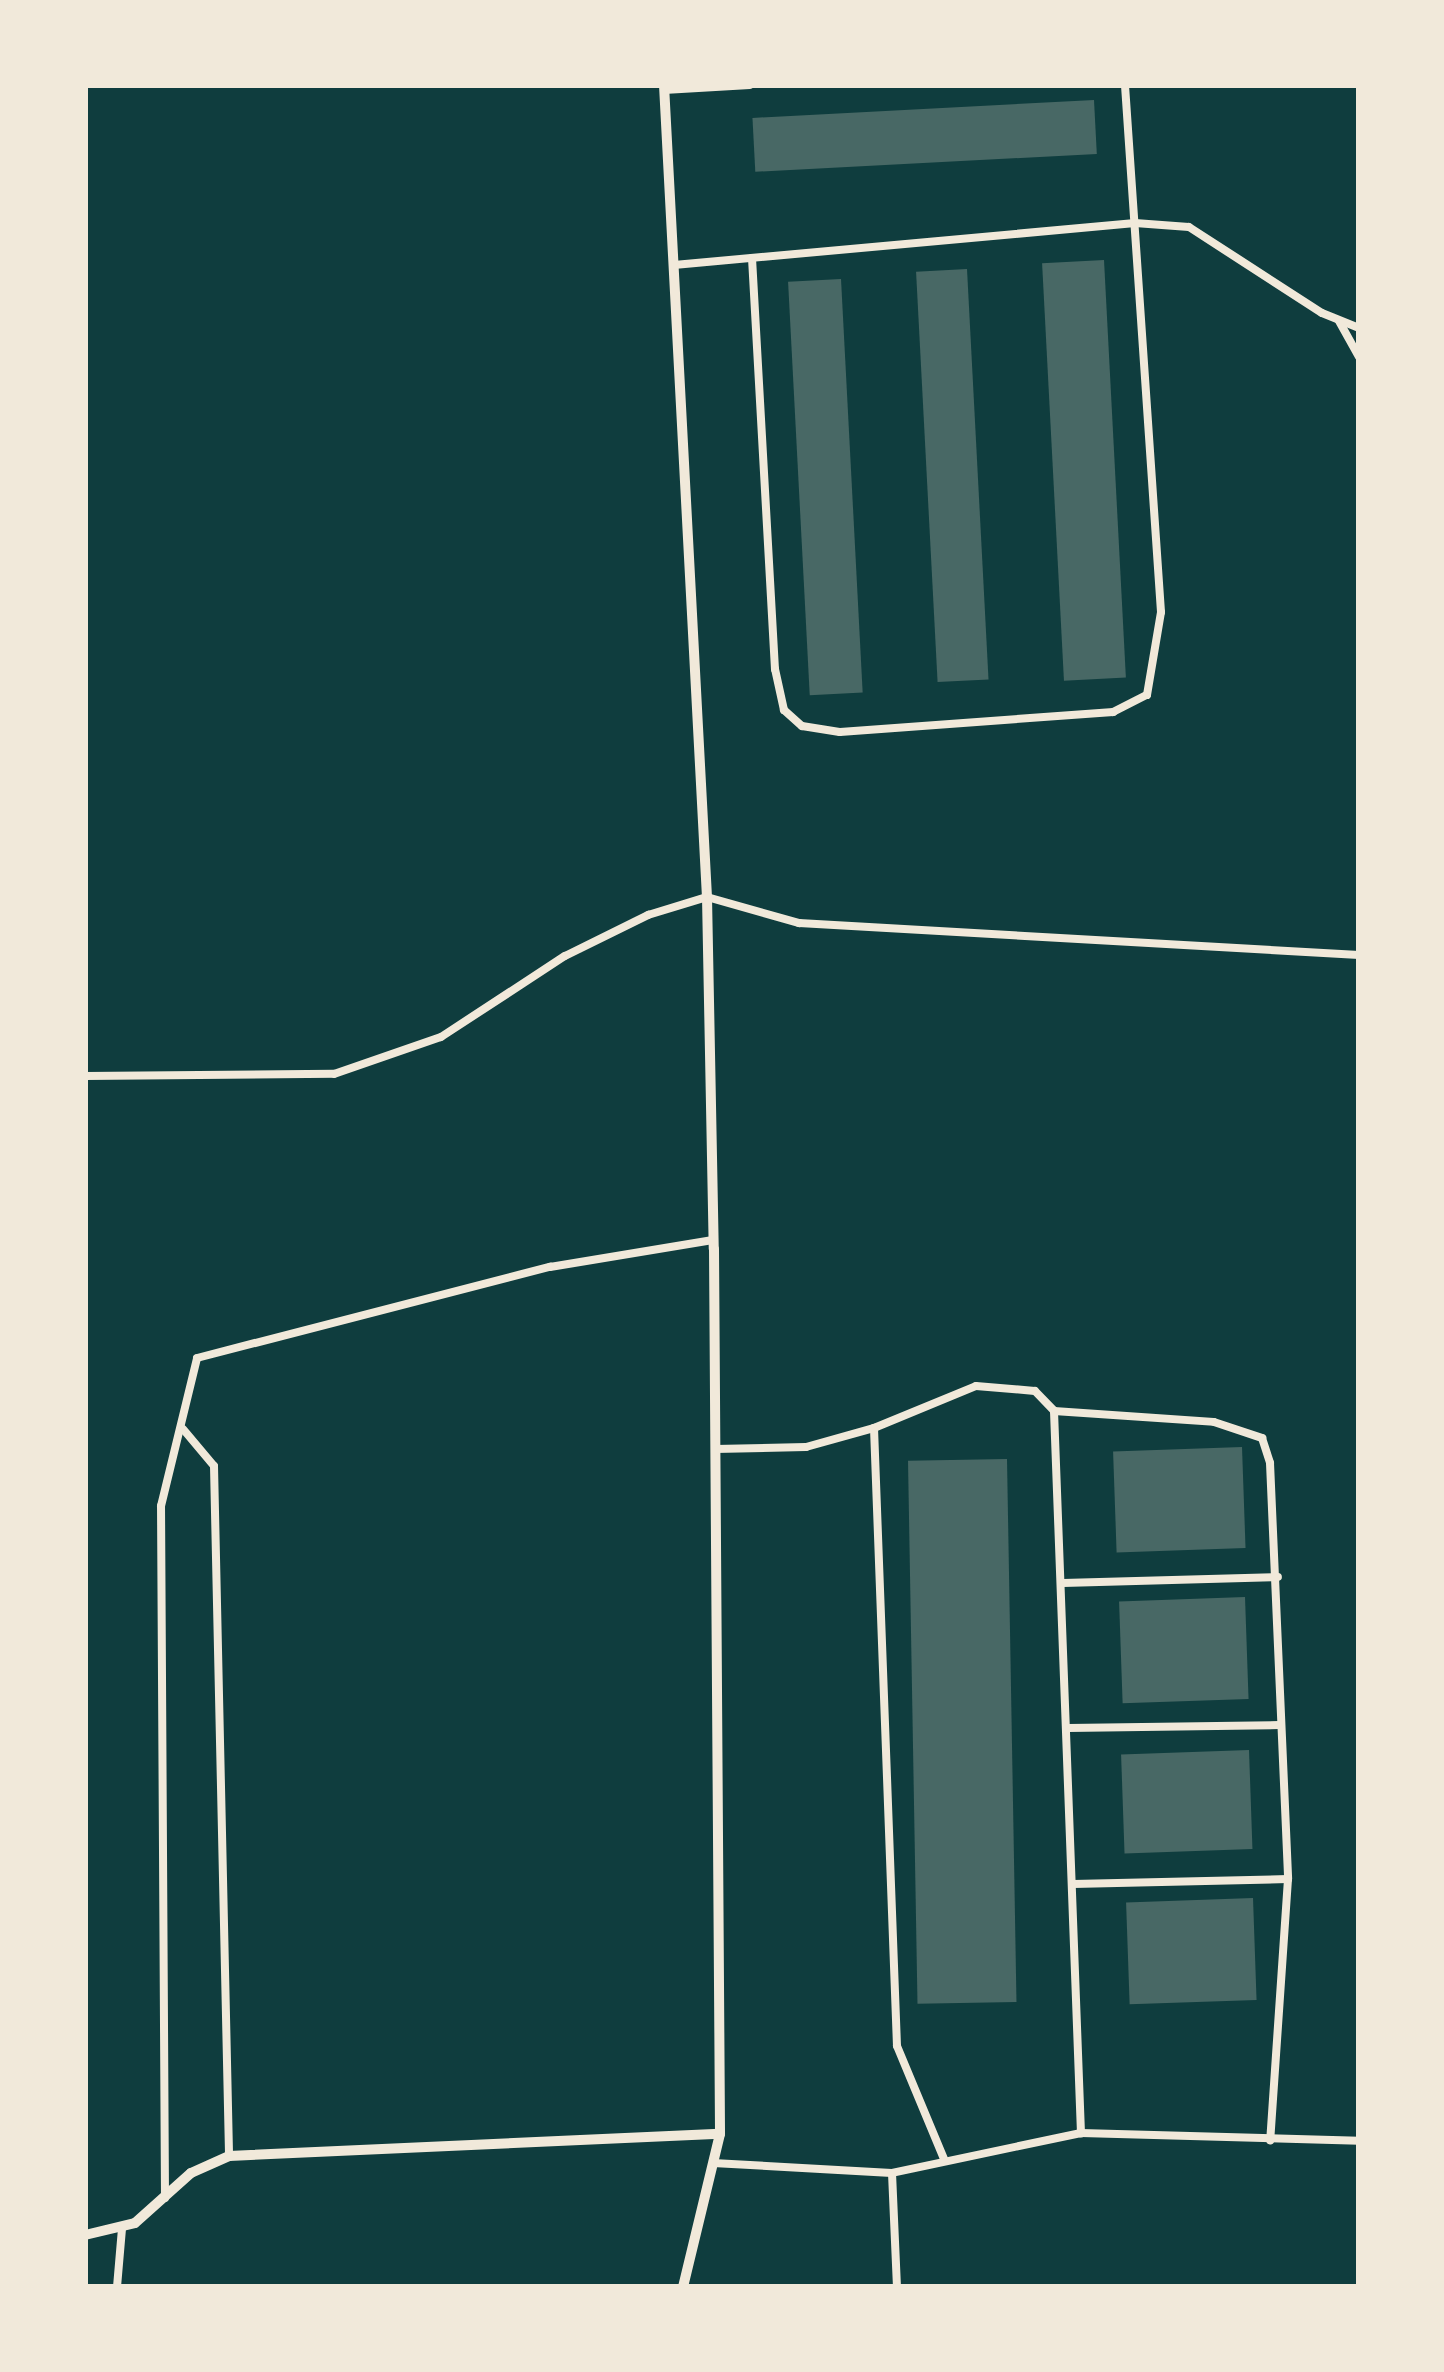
<!DOCTYPE html>
<html>
<head>
<meta charset="utf-8">
<style>
  body { margin:0 }
  #map { position:relative; width:1444px; height:2372px; overflow:hidden; background:#0f3d3e; font-family:Ubuntu,sans-serif }
  div>[style] { position:absolute }
  .building>* { inset:0; background:#486865; transform-origin:0 0 }
  .service>* { height:8px; margin:-4px; padding:0 4px; transform-origin:4px; border-radius:4px; background:#f1e9da }
  .minor>* { height:10px; margin:-5px; padding:0 5px; transform-origin:5px; border-radius:5px; background:#f1e9da }
  span { translate:-50% -50%; white-space:nowrap; text-align:center; line-height:1.15; -webkit-text-stroke:10px #f1e9da; paint-order:stroke }
  .frame { position:absolute; inset:0; border:88px solid #f1e9da; pointer-events:none }
</style>
</head>
<body>
<div id="map">
  <div class="building">
    <i style="left:1094px;top:100px;width:54px;height:342px;rotate:87deg"></i>
    <i style="left:1104px;top:260px;width:418px;height:62px;rotate:87deg"></i>
    <i style="left:967px;top:269px;width:411px;height:51px;rotate:87deg"></i>
    <i style="left:841px;top:279px;width:414px;height:53px;rotate:87deg"></i>
    <i style="left:1242px;top:1447px;width:101px;height:129px;rotate:88deg"></i>
    <i style="left:1007px;top:1459px;width:543px;height:99px;rotate:89deg"></i>
    <i style="left:1245px;top:1597px;width:102px;height:126px;rotate:88deg"></i>
    <i style="left:1249px;top:1750px;width:99px;height:128px;rotate:88deg"></i>
    <i style="left:1253px;top:1898px;width:102px;height:127px;rotate:88deg"></i>
  </div>
  <div class="service">
    <i style="left:664px;top:90px;width:86px;rotate:-3.3deg"></i>
    <i style="left:752px;top:258px;width:412px;rotate:86.8deg"></i>
    <i style="left:775px;top:669px;width:42px;rotate:77.6deg"></i>
    <i style="left:784px;top:710px;width:24px;rotate:42deg"></i>
    <i style="left:802px;top:726px;width:38px;rotate:9deg"></i>
    <i style="left:840px;top:732px;width:274px;rotate:-4.2deg"></i>
    <i style="left:1113px;top:712px;width:38px;rotate:-27deg"></i>
    <i style="left:1147px;top:695px;width:84px;rotate:-80.4deg"></i>
    <i style="left:1161px;top:612px;width:528px;rotate:-93.91deg"></i>
    <i style="left:674px;top:265px;width:463px;rotate:-5.2deg"></i>
    <i style="left:1135px;top:223px;width:54px;rotate:4.2deg"></i>
    <i style="left:1189px;top:227px;width:158px;rotate:32.9deg"></i>
    <i style="left:1322px;top:313px;width:40px;rotate:22deg"></i>
    <i style="left:1339px;top:321px;width:41px;rotate:60.9deg"></i>
    <i style="left:85px;top:1076px;width:249px;rotate:-0.5deg"></i>
    <i style="left:334px;top:1074px;width:113px;rotate:-19.1deg"></i>
    <i style="left:441px;top:1037px;width:148px;rotate:-33.2deg"></i>
    <i style="left:565px;top:956px;width:93px;rotate:-26.3deg"></i>
    <i style="left:648px;top:915px;width:62px;rotate:-17deg"></i>
    <i style="left:707px;top:897px;width:96px;rotate:15.8deg"></i>
    <i style="left:799px;top:923px;width:561px;rotate:3.27deg"></i>
    <i style="left:1054px;top:1411px;width:160px;rotate:3.9deg"></i>
    <i style="left:1214px;top:1422px;width:51px;rotate:18.4deg"></i>
    <i style="left:1262px;top:1438px;width:26px;rotate:72deg"></i>
    <i style="left:1270px;top:1463px;width:416px;rotate:87.5deg"></i>
    <i style="left:1288px;top:1879px;width:262px;rotate:93.9deg"></i>
    <i style="left:874px;top:1428px;width:618px;rotate:87.87deg"></i>
    <i style="left:897px;top:2046px;width:122px;rotate:67.4deg"></i>
    <i style="left:183px;top:1429px;width:48px;rotate:50deg"></i>
    <i style="left:214px;top:1466px;width:690px;rotate:88.75deg"></i>
    <i style="left:715px;top:1449px;width:91px;rotate:-1.3deg"></i>
    <i style="left:806px;top:1447px;width:71px;rotate:-15.6deg"></i>
    <i style="left:874px;top:1428px;width:110px;rotate:-22.4deg"></i>
    <i style="left:976px;top:1386px;width:59px;rotate:4.8deg"></i>
    <i style="left:1035px;top:1391px;width:28px;rotate:46deg"></i>
    <i style="left:1054px;top:1411px;width:723px;rotate:87.86deg"></i>
    <i style="left:1081px;top:2133px;width:193px;rotate:168.1deg"></i>
    <i style="left:1063px;top:1583px;width:215px;rotate:-1.6deg"></i>
    <i style="left:1068px;top:1728px;width:211px;rotate:-0.8deg"></i>
    <i style="left:1073px;top:1884px;width:215px;rotate:-1.3deg"></i>
    <i style="left:1081px;top:2133px;width:278px;rotate:1.6deg"></i>
    <i style="left:713px;top:2163px;width:179px;rotate:3.2deg"></i>
    <i style="left:892px;top:2173px;width:114px;rotate:87.5deg"></i>
    <i style="left:165px;top:2198px;width:692px;rotate:-90.33deg"></i>
    <i style="left:161px;top:1506px;width:152px;rotate:-76.3deg"></i>
    <i style="left:197px;top:1358px;width:365px;rotate:-14.5deg"></i>
    <i style="left:550px;top:1267px;width:165px;rotate:-9.4deg"></i>
    <i style="left:117px;top:2287px;width:58px;rotate:-85.1deg"></i>
  </div>
  <div class="minor">
    <i style="left:664px;top:85px;width:813px;rotate:86.97deg"></i>
    <i style="left:707px;top:897px;width:352px;rotate:88.9deg"></i>
    <i style="left:714px;top:1249px;width:885px;rotate:89.61deg"></i>
    <i style="left:720px;top:2134px;width:157px;rotate:103.6deg"></i>
    <i style="left:85px;top:2235px;width:51px;rotate:-13.5deg"></i>
    <i style="left:135px;top:2223px;width:75px;rotate:-41.8deg"></i>
    <i style="left:191px;top:2173px;width:42px;rotate:-24.1deg"></i>
    <i style="left:229px;top:2156px;width:491px;rotate:-2.6deg"></i>
  </div>
  <div class="frame"></div>
</div>
</body>
</html>
